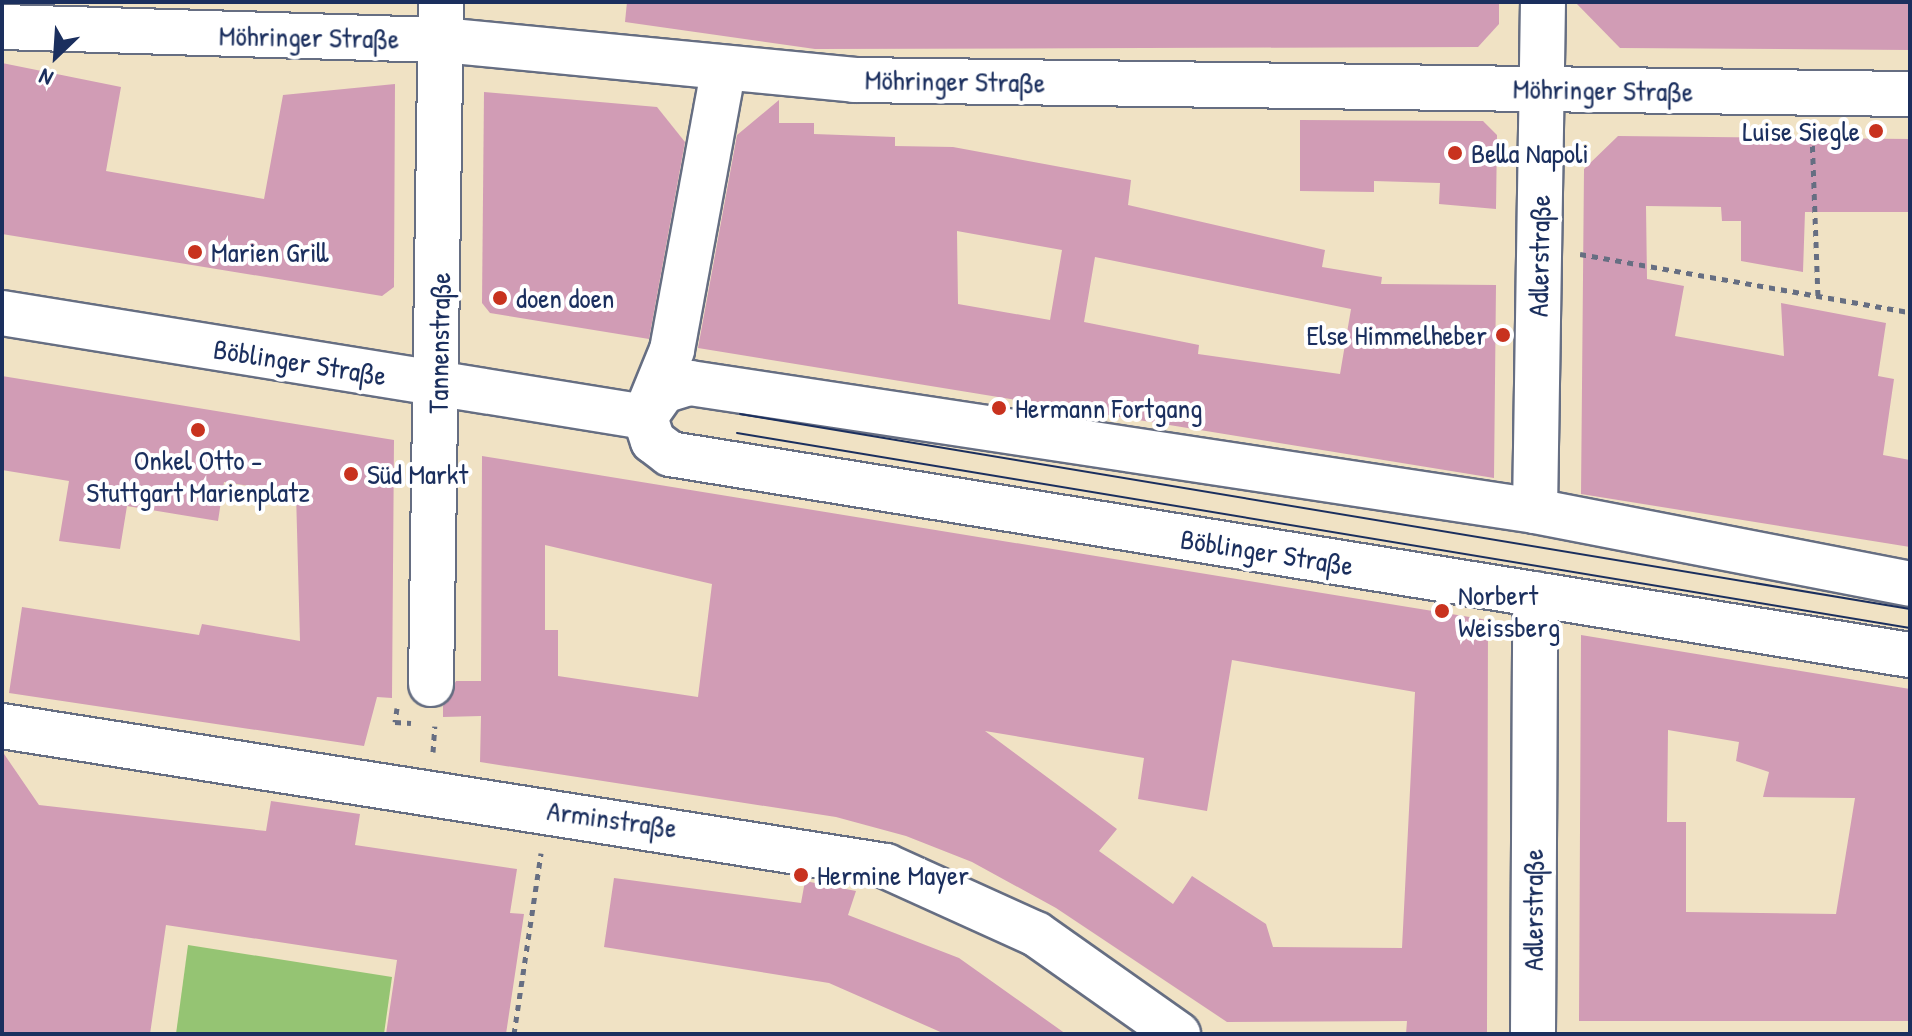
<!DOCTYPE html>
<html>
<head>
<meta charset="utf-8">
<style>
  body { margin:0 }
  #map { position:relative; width:1912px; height:1036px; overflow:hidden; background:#f0e2c4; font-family:"Patrick Hand",sans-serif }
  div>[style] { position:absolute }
  .green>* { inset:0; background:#95c473 }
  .building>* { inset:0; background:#d19cb5 }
  .path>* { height:5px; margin-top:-2.5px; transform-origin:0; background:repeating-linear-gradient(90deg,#666e82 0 6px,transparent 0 12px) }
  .roads { filter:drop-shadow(2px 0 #666e82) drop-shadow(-2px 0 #666e82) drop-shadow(0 2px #666e82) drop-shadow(0 -2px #666e82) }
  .minor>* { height:44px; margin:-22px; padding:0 22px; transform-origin:22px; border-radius:22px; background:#fff }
  .tram>* { height:2px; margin:-1px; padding:0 1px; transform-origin:1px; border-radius:1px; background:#1b2f5e }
  .dots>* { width:22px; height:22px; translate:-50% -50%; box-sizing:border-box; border:4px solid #fff; border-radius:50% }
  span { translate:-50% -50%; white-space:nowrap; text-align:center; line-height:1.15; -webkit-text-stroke:8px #fff; paint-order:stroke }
  .street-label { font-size:28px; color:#1b2f5e }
  .poi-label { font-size:28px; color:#1b2f5e }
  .right { translate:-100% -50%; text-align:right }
  .left { translate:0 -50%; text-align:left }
  .frame { position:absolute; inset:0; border:4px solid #1b2f5e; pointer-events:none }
  .north { position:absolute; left:16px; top:16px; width:80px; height:80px; -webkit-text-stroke:6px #fff; paint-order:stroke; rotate:205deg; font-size:22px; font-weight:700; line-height:32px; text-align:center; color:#1b2f5e }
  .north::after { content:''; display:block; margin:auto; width:28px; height:36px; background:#1b2f5e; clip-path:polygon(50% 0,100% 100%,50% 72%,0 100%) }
</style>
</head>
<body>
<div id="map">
  <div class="green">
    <i style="clip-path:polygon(188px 945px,392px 977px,384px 1034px,176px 1034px)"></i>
  </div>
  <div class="building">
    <i style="clip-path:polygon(627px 2px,1499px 2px,1499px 24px,1478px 47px,815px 49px,625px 22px)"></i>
    <i style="clip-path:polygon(1575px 2px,1910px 2px,1910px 50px,1620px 48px)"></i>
    <i style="clip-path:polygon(2px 63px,121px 87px,106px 171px,264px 199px,283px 95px,395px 84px,394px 287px,382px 296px,2px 234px)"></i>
    <i style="clip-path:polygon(484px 92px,657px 107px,685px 142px,649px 339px,490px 313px,482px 303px)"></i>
    <i style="clip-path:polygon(evenodd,779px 100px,779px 123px,814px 123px,814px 134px,895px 137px,895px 146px,953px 147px,1131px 180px,1128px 205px,1325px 250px,1322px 267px,1382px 277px,1381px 284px,1496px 285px,1494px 478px,698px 348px,737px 135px,779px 100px,957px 231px,1062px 250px,1050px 320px,958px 304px,957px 231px,779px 100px,1095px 257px,1351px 309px,1340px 374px,1198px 354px,1199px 345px,1084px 322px,1095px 257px)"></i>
    <i style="clip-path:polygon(1300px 120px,1483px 121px,1497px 135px,1496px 209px,1439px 204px,1440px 183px,1374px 181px,1374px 192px,1300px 191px)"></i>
    <i style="clip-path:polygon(1618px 136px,1910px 139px,1910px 212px,1805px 212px,1803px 272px,1741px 261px,1741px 221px,1722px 221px,1721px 207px,1646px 206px,1647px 279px,1684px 286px,1675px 336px,1784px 356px,1781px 303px,1886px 323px,1878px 376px,1894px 379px,1883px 455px,1910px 460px,1910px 547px,1581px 494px,1584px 169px)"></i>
    <i style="clip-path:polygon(2px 376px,394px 440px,392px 698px,377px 697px,364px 746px,9px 693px,22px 607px,199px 635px,202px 624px,300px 641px,296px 493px,224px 482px,218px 521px,127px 506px,120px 549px,59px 541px,69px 481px,2px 470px)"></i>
    <i style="clip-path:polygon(evenodd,482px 456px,1488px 620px,1487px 1034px,1406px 1034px,1407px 1021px,1227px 1022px,1056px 908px,972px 862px,906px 836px,836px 817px,480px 762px,481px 716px,443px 717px,443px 706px,456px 681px,481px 681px,482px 456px,545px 545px,712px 584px,698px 697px,558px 676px,558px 630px,545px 630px,545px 545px,482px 456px,1232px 660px,1415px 692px,1402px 948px,1273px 947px,1266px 924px,1192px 876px,1173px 904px,1099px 851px,1117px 829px,985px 731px,1144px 758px,1138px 799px,1207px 811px,1232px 660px)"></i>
    <i style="clip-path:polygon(evenodd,1581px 635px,1910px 689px,1910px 1021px,1579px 1021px,1581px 635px,1668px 730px,1739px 742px,1736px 761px,1769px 772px,1763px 797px,1855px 798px,1836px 914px,1686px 912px,1686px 822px,1667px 822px,1668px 730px)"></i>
    <i style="clip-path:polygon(2px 751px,39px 805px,266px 831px,271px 801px,360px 814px,355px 845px,517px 869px,510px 913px,524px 914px,506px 1034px,386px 1034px,397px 960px,166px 925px,150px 1034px,2px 1034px)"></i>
    <i style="clip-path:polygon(614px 878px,801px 903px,805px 881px,856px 891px,848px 915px,959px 958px,1066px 1034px,945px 1034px,829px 983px,604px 947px)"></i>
  </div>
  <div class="path">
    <i style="left:1812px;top:134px;width:163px;rotate:87.9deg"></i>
    <i style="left:1580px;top:254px;width:335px;rotate:10deg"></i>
    <i style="left:397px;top:708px;width:14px;rotate:98deg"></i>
    <i style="left:395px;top:722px;width:16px;rotate:4deg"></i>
    <i style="left:433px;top:752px;width:26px;rotate:-86deg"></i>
    <i style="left:514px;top:1034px;width:183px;rotate:-81.5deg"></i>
  </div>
  <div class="roads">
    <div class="minor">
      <i style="left:2px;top:27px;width:440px;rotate:1.7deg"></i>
      <i style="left:442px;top:40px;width:414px;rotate:5.5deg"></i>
      <i style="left:854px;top:80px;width:1056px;rotate:0.76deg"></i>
      <i style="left:2px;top:313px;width:651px;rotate:9.19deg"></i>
      <i style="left:647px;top:411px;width:66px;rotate:-67.7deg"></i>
      <i style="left:672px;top:350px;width:284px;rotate:-79.6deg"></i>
      <i style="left:645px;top:417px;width:25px;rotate:72deg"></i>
      <i style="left:653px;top:441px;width:21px;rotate:37deg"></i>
      <i style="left:670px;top:454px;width:1256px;rotate:9.21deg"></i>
      <i style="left:645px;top:417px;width:32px;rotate:-55deg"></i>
      <i style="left:663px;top:391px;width:28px;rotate:-17deg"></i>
      <i style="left:690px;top:383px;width:855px;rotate:8.61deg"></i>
      <i style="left:1535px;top:511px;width:382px;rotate:11deg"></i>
      <i style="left:1535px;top:511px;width:509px;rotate:-89.1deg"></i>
      <i style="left:431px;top:684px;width:682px;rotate:-89.16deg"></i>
      <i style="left:2px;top:726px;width:895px;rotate:9deg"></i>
      <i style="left:886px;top:866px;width:165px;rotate:24.4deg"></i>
      <i style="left:1036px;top:934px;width:174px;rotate:35.2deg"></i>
      <i style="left:1533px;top:1034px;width:440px;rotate:-89.7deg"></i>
    </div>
  </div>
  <div class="tram">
    <i style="left:740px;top:414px;width:1186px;rotate:9.46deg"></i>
    <i style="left:737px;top:433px;width:1189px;rotate:9.44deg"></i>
  </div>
  <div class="dots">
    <i style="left:1876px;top:131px;background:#c8321e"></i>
    <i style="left:1455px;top:153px;background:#c8321e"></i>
    <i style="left:195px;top:252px;background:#c8321e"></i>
    <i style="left:500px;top:298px;background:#c8321e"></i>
    <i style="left:1503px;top:335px;background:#c8321e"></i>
    <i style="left:999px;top:408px;background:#c8321e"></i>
    <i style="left:198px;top:430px;background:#c8321e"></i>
    <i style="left:351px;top:474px;background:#c8321e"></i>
    <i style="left:1442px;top:611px;background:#c8321e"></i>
    <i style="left:801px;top:875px;background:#c8321e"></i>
  </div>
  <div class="street-label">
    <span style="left:309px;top:37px;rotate:1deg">Möhringer Straße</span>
    <span style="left:955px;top:81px;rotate:1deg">Möhringer Straße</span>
    <span style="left:1603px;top:90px;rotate:1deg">Möhringer Straße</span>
    <span style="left:1539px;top:256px;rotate:-89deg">Adlerstraße</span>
    <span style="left:439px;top:343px;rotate:-89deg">Tannenstraße</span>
    <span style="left:300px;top:362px;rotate:9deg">Böblinger Straße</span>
    <span style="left:1267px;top:552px;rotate:9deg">Böblinger Straße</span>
    <span style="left:612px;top:819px;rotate:8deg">Arminstraße</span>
    <span style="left:1533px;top:910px;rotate:-90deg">Adlerstraße</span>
  </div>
  <div class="poi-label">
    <span class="right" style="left:1860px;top:131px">Luise Siegle</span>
    <span class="left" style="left:1471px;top:153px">Bella Napoli</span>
    <span class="left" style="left:211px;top:252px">Marien Grill</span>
    <span class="left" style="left:516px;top:298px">doen doen</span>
    <span class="right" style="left:1487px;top:335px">Else Himmelheber</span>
    <span class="left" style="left:1015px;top:408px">Hermann Fortgang</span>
    <span style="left:198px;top:476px">Onkel Otto -<br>Stuttgart Marienplatz</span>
    <span class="left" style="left:367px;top:474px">Süd Markt</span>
    <span class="left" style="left:1458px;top:611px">Norbert<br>Weissberg</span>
    <span class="left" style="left:817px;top:875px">Hermine Mayer</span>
  </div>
  <div class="frame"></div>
  <div class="north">N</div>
</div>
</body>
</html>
